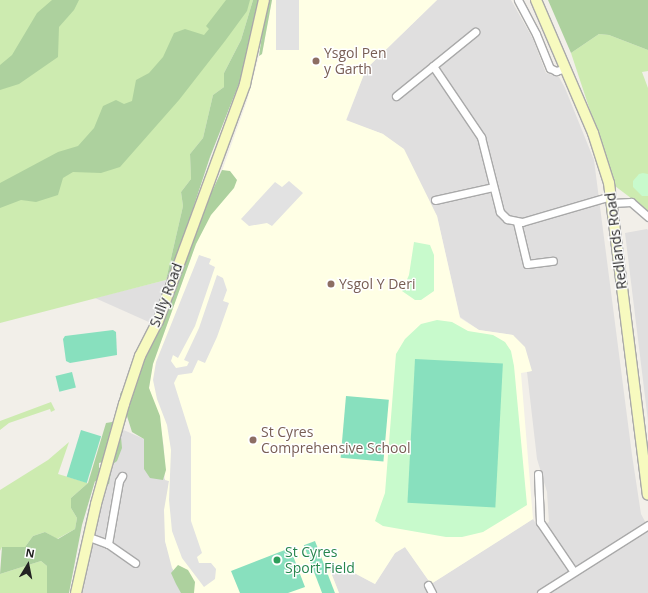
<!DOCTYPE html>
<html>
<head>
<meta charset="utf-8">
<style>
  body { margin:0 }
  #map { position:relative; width:648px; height:593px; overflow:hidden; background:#f2efe9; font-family:"Open Sans",sans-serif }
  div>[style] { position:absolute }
  .residential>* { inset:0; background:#e0dfdf }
  .education>* { inset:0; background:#ffffe5 }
  .grass>* { inset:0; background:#cdebb0 }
  .forest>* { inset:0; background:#add19e }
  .park>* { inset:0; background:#c8facc }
  .pitch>* { inset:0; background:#88e0be; transform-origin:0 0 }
  .parking>* { inset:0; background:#e2e2e2; transform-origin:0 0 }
  .roads { filter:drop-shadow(1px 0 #a9a9a9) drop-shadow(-1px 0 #a9a9a9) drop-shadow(0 1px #a9a9a9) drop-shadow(0 -1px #a9a9a9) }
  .street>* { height:7px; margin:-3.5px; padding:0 3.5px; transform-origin:3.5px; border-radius:3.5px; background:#fff }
  .secondary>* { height:10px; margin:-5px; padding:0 5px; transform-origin:5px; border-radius:5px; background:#f7fabf }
  .dots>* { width:11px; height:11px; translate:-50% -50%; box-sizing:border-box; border:2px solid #fff; border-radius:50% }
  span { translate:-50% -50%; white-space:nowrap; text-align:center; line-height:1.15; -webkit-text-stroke:3px #fff; paint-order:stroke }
  .education-label { font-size:14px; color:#785e54 }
  .left { translate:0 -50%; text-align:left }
  .street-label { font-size:14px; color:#222 }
  .leisure-label { font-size:14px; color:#27864d }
  .north { position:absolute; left:8px; top:545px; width:40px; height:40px; -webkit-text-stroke:3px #fff; paint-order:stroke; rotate:10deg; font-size:11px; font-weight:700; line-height:16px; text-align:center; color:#222 }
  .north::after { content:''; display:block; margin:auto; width:14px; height:18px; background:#222; clip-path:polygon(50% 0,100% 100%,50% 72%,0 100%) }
</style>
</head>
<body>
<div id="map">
  <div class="residential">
    <i style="clip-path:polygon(437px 0,511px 0,533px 39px,546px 73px,559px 77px,565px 88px,594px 160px,632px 455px,641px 514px,648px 527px,648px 593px,339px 593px,330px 570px,343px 567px,375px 584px,395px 553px,405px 547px,431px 584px,533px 519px,539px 528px,549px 522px,547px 492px,537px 459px,527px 372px,531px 371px,513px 335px,479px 330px,460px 317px,437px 216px,383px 134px,346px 121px,366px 69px)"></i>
    <i style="clip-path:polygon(647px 229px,648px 230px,648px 421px,625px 233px)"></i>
    <i style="clip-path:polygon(166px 280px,151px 323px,95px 298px,134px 288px)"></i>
    <i style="clip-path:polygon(119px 428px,144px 439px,144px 469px,169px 481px,165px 541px,182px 593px,81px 593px,82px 572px)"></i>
  </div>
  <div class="education">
    <i style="clip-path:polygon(272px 0,437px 0,366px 69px,346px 120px,383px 134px,404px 149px,437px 216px,460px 318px,479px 330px,513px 335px,525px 347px,532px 371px,521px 373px,533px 519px,431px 584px,405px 547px,395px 553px,375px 584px,343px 567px,330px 570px,339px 593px,188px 593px,172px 568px,165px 541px,164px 510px,169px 481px,165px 480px,164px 447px,159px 419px,149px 388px,153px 364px,247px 101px,259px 56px,262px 54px)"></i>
  </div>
  <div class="grass">
    <i style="clip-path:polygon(0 0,253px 0,241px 40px,224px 73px,224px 87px,213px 95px,203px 138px,190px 154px,191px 179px,181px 192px,183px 206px,166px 280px,0 323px)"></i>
    <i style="clip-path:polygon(599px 34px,609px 35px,648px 50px,648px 71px,642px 72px,648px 88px,648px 211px,615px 186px,571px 53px)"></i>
    <i style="clip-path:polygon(51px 402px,55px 410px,51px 412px,50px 409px,9px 423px,0 430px,0 421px)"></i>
    <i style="clip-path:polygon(69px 442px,58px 474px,88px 483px,71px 498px,71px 508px,77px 518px,75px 529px,57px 539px,45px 532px,33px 536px,25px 547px,2px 547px,0 551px,0 490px,48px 460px)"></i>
    <i style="clip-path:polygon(41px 561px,47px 566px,47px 593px,0 593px,0 574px)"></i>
  </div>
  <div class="forest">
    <i style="clip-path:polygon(52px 0,79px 0,74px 10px,59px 27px,58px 57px,19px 84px,0 90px,0 65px,12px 55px,37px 13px)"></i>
    <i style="clip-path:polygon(226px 0,250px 0,247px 11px,225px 41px,179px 100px,120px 167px,101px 173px,73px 172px,63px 178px,58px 195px,36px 202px,21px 200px,0 208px,0 183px,58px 152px,78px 146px,94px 128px,103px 106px,116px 100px,124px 104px,132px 101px,136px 80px,149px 73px,163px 57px,174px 33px,185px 29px,204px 35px,209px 29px,206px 26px)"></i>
    <i style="clip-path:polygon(253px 0,259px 0,249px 58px,210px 157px,176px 260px,166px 280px,183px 206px,181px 192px,191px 179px,190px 154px,203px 138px,213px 95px,224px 87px,224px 73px,241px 40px)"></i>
    <i style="clip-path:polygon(267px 0,272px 0,262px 54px,259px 56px)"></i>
    <i style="clip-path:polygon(548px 0,648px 0,648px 50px,609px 35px,599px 34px,571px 53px)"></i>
    <i style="clip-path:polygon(222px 170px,230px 171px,237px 180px,234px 188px,211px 215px,196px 244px,153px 364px,149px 388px,160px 416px,166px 470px,163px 480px,150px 478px,144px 469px,144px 439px,132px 432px,120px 394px,137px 366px,172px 294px,207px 202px)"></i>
    <i style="clip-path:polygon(112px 422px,114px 423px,114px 434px,121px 437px,122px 448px,117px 461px,113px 464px,107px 461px,99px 463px,99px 468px,107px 467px,111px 472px,109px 484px,102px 487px,95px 481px,82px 525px,69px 593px,47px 593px,47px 566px,41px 561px,0 574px,2px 547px,25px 547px,33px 536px,45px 532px,58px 539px,75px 529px,77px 518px,71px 508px,71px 498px,88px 483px,106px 423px)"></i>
    <i style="clip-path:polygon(178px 565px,188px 570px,195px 582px,194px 593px,181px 593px,176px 584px,171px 573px)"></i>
  </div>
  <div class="park">
    <i style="clip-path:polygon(643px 173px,648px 174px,648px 196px,642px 196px,633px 187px,633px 181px,639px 174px)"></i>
    <i style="clip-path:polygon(414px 242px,430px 245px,434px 255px,434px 291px,421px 300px,415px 300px,402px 291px,409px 275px)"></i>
    <i style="clip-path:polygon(437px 320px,452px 322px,468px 331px,493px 335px,505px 342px,511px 351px,514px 366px,527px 505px,483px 532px,462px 537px,446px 537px,383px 526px,375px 521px,385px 493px,396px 354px,405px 339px,421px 324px)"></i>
  </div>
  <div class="pitch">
    <i style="clip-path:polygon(113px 330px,116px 332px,117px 355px,70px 363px,66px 361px,63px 339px,65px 336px)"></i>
    <i style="left:415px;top:359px;width:88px;height:144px;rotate:3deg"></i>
    <i style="left:72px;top:372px;width:16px;height:17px;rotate:76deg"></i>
    <i style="left:346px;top:396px;width:43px;height:62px;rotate:5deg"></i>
    <i style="left:81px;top:430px;width:21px;height:49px;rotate:17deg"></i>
    <i style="left:315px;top:541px;width:56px;height:12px;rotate:69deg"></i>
    <i style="clip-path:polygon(290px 548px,305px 587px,288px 593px,240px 593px,231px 571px)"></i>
  </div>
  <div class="parking">
    <i style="left:276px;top:0;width:23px;height:50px"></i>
    <i style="clip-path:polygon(289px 181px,303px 193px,272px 226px,267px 223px,249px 226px,241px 219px,275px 182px,282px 187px)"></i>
    <i style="clip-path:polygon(199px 255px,211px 259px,209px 264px,215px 267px,195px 326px,178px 358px,173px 355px,171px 361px,176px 368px,187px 366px,189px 362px,184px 360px,199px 328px,217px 275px,223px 278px,227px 290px,223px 301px,229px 303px,217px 337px,205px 363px,198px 360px,192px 373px,178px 375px,174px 383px,191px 437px,191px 521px,202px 553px,197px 557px,199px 563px,211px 563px,216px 569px,215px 579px,204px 587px,182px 558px,172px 531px,169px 500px,171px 450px,167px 425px,157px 399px,153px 380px,156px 362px)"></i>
  </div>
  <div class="roads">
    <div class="street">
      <i style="left:518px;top:0;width:38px;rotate:62deg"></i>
      <i style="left:536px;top:34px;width:37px;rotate:68deg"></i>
      <i style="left:550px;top:68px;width:7px;rotate:27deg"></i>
      <i style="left:556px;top:71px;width:10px;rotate:-17deg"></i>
      <i style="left:433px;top:66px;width:86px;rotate:55.9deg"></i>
      <i style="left:481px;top:137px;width:77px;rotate:75.8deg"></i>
      <i style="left:500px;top:212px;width:10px;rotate:45deg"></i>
      <i style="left:507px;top:219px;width:15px;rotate:11deg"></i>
      <i style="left:522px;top:222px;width:93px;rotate:-16.3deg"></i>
      <i style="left:396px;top:96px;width:102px;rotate:-39deg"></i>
      <i style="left:435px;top:200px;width:59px;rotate:-12.6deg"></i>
      <i style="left:612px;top:203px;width:19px;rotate:-3deg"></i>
      <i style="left:631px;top:202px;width:23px;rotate:41deg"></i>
      <i style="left:517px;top:222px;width:43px;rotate:76.6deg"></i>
      <i style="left:527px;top:264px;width:26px;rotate:-7deg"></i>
      <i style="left:538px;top:474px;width:48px;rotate:87.6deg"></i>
      <i style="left:540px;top:522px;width:60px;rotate:55.8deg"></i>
      <i style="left:89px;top:537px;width:20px;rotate:20deg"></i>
      <i style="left:108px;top:544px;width:33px;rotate:35deg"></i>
      <i style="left:108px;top:544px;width:64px;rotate:-80.1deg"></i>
      <i style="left:119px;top:481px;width:6px;rotate:-59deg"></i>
      <i style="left:428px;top:585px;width:9px;rotate:63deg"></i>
      <i style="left:541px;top:593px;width:127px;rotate:-32.4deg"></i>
    </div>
    <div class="secondary">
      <i style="left:536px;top:0;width:145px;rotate:66.8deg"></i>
      <i style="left:593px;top:133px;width:52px;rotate:72.3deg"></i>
      <i style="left:609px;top:183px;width:314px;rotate:82.9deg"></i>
      <i style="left:76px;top:593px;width:91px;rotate:-77.3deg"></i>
      <i style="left:96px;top:504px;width:104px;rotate:-74.4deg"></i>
      <i style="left:124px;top:404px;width:51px;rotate:-71.6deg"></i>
      <i style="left:140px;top:356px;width:39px;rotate:-63deg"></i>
      <i style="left:158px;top:321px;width:252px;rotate:-69.8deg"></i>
      <i style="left:245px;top:84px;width:86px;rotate:-77.3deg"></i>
    </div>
  </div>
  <div class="dots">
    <i style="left:316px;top:61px;background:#8d6e63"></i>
    <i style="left:331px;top:284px;background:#8d6e63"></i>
    <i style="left:253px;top:440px;background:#8d6e63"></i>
    <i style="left:277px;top:560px;background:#2e9e5b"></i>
  </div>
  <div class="education-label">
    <span class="left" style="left:324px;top:61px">Ysgol Pen<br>y Garth</span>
    <span class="left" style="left:339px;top:284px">Ysgol Y Deri</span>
    <span class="left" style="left:261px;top:440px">St Cyres<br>Comprehensive School</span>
  </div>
  <div class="street-label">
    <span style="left:616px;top:241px;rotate:-97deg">Redlands Road</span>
    <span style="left:166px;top:295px;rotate:-69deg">Sully Road</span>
  </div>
  <div class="leisure-label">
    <span class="left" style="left:285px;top:560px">St Cyres<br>Sport Field</span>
  </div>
  <div class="north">N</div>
</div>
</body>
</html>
